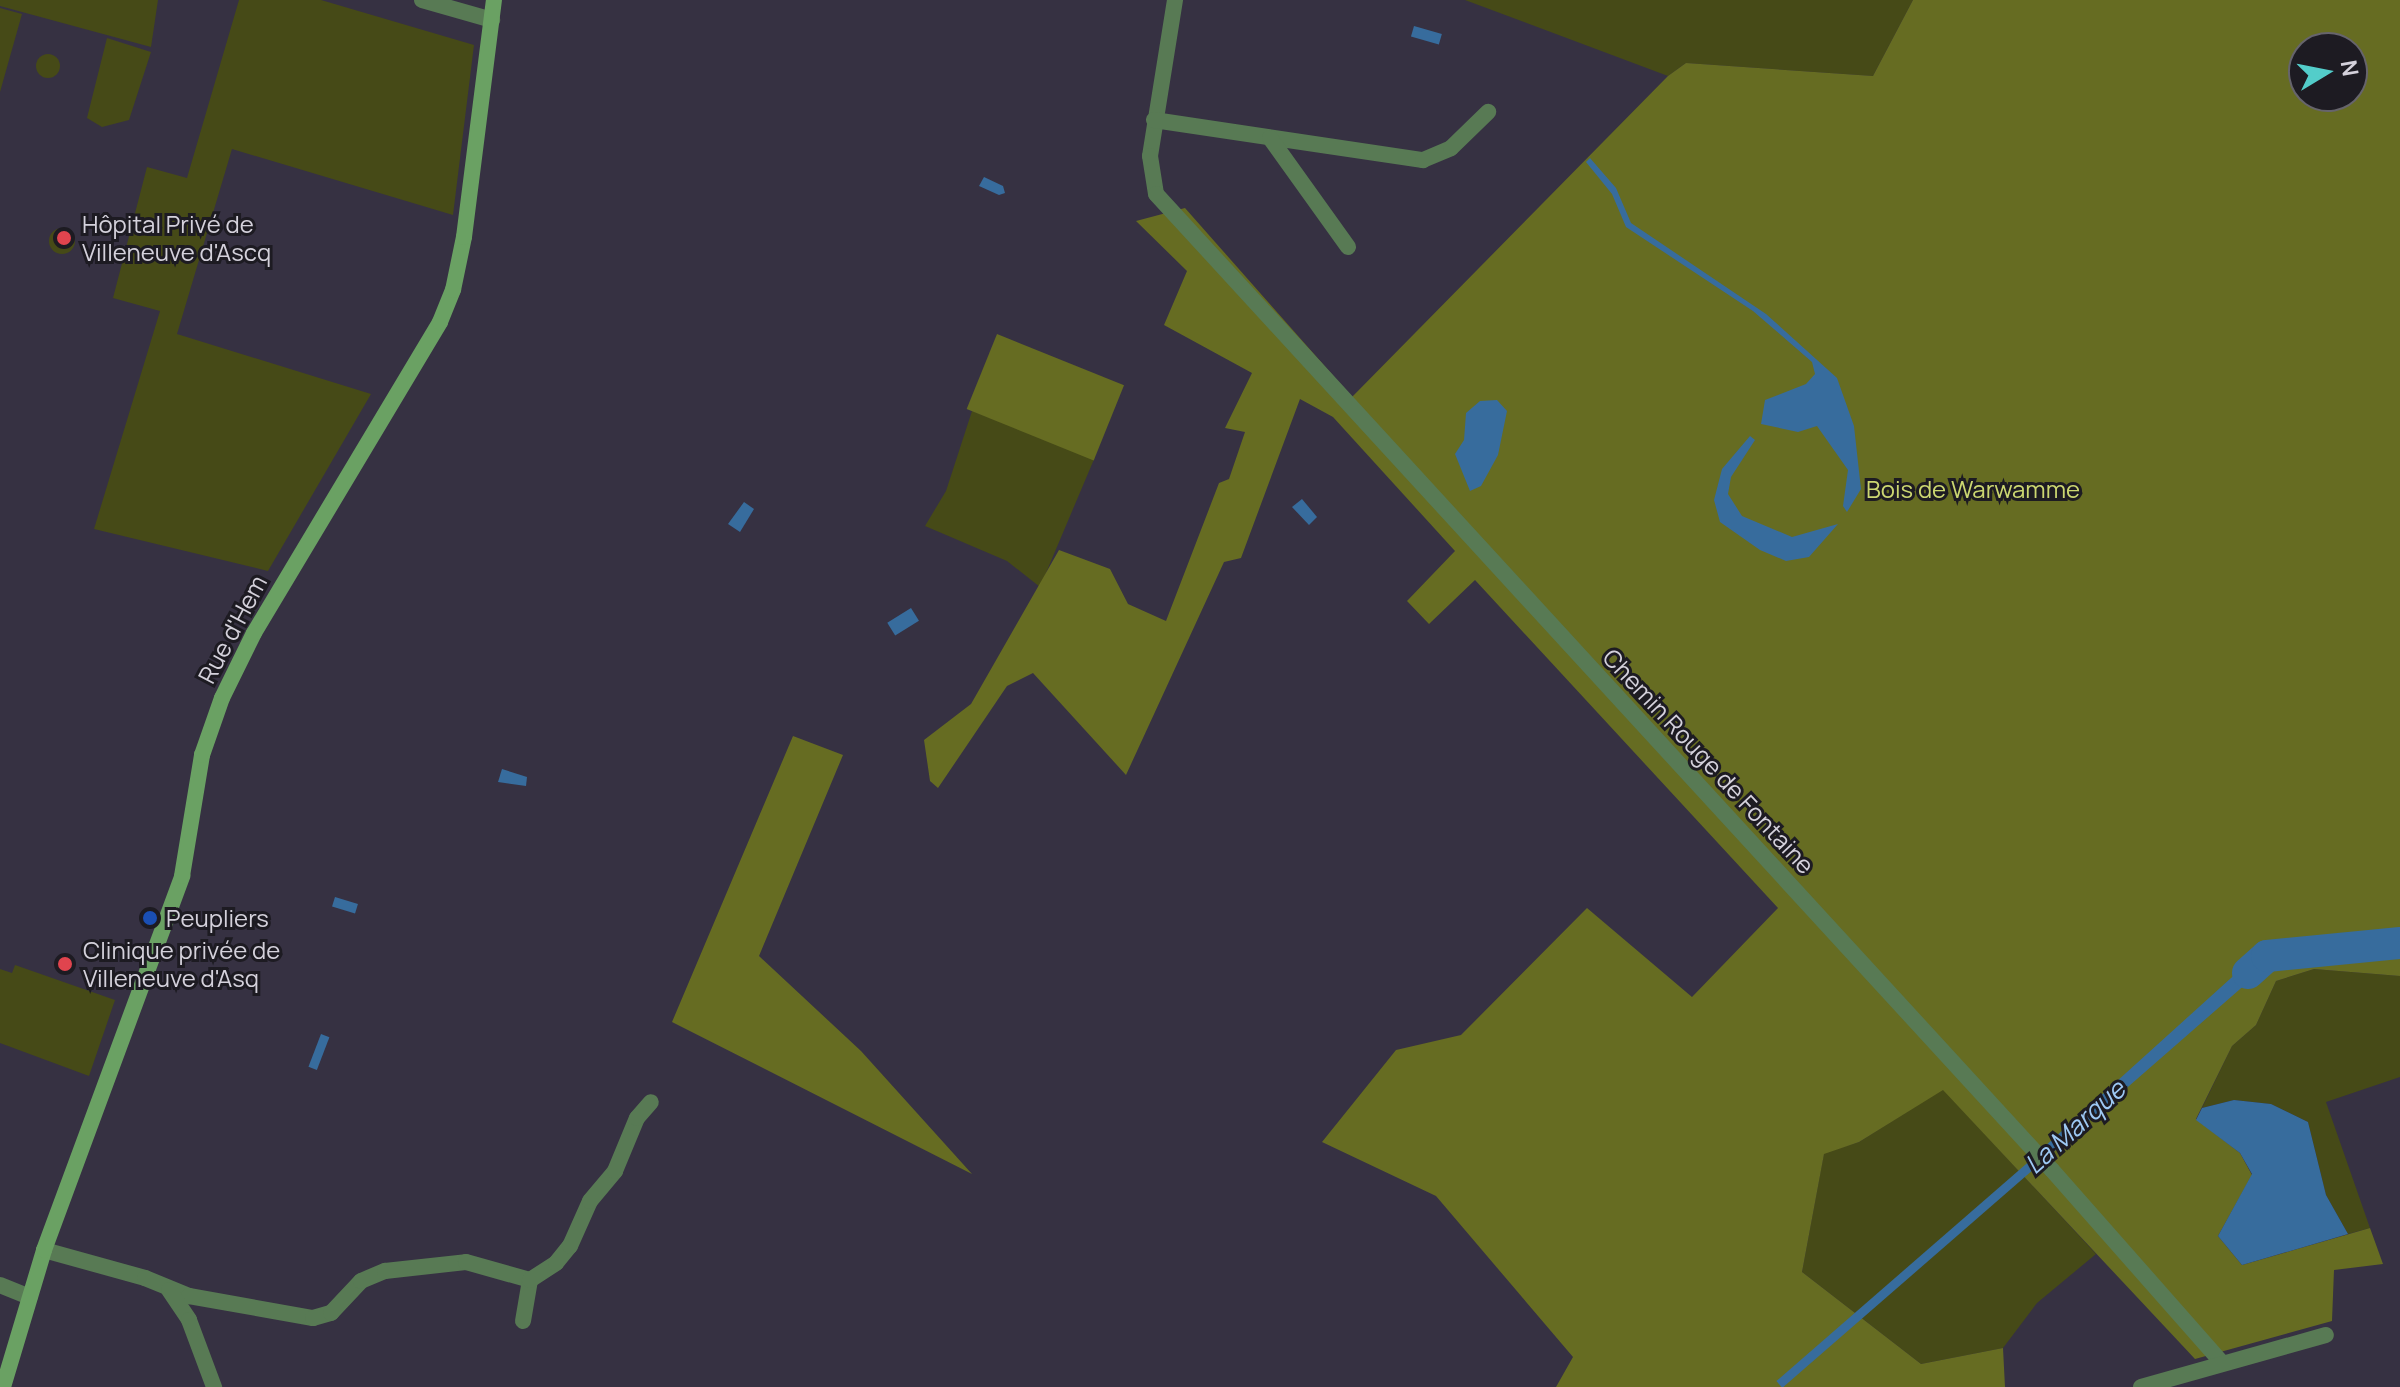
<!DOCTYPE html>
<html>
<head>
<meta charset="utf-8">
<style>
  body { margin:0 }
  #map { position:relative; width:2400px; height:1387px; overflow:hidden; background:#363142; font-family:Manrope,sans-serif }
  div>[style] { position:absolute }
  .green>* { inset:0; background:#464a17 }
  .round { border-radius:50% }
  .forest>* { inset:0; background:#666c22; transform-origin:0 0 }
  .water>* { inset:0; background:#376c9d; transform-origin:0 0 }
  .river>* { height:32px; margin:-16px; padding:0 16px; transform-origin:16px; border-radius:16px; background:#376c9d }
  .street>* { height:16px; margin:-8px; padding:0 8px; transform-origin:8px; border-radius:8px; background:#587a54 }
  .secondary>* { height:16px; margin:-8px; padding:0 8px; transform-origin:8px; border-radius:8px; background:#6aa163 }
  .dots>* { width:22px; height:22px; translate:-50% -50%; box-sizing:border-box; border:4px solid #1d1b22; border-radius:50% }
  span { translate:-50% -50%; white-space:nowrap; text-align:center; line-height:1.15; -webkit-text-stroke:6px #1d1b22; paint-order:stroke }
  .poi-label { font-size:24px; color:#d4d1db }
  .left { translate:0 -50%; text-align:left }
  .park-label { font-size:24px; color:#ccd771 }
  .street-label { font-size:24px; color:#d4d1db }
  .water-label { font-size:26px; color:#9ec9f4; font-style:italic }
  .north { position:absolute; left:2288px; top:32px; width:80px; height:80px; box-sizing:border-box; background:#1d1b22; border:2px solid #66646c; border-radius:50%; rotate:80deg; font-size:22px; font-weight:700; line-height:32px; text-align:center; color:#d4d1db }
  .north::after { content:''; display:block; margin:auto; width:28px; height:36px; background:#53cdca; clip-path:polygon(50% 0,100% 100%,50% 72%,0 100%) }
</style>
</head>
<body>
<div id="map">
  <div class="green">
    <i style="clip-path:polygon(0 0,158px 0,151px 47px,0 6px)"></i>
    <i style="clip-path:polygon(239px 0,321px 0,474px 45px,453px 215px,232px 149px,177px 334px,371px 394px,268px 571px,94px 529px,160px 311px,113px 298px,147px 167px,187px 178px)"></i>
    <i style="clip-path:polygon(1465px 0,1913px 0,1873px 76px,1686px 63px,1668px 76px)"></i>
    <i style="clip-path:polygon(0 8px,22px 14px,0 92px)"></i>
    <i style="clip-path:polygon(107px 38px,151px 52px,129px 120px,102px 127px,87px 118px)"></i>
    <i class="round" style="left:36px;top:54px;width:24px;height:24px"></i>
    <i class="round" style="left:49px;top:228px;width:26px;height:26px"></i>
    <i style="clip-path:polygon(972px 411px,1095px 457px,1040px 587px,1007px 561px,925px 526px,946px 491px)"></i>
    <i style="clip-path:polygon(15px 965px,115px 1000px,89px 1076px,0 1043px,0 969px,12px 973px)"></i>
    <i style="clip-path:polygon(2314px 969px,2400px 976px,2400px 1077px,2326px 1102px,2370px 1228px,2348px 1234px,2326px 1195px,2308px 1122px,2271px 1104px,2234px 1100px,2202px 1108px,2232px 1046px,2256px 1025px,2276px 981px)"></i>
    <i style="clip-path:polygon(1943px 1089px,2096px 1254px,2037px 1303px,2003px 1348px,1921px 1364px,1802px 1272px,1824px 1153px,1859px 1142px)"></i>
  </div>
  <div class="forest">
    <i style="clip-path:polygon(evenodd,1913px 0,2400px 0,2400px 976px,2314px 969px,2276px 981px,2256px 1025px,2232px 1046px,2196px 1119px,2240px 1153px,2252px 1175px,2218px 1236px,2242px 1265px,2370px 1228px,2383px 1264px,2334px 1270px,2332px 1321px,2195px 1359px,1943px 1090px,1859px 1142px,1824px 1154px,1802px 1272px,1921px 1364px,2003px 1348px,2005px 1387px,1556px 1387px,1573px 1357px,1436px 1196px,1322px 1142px,1396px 1050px,1461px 1035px,1587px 908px,1692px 997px,1778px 908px,1475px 580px,1429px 624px,1407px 601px,1455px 551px,1333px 417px,1300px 399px,1241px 558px,1224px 562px,1126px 775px,1033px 673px,1007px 686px,938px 788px,930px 781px,924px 740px,971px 704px,1059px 550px,1110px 569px,1128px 604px,1166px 621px,1219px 483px,1229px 479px,1245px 432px,1225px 428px,1252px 373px,1164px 325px,1187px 271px,1136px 221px,1185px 208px,1352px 397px,1668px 76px,1686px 63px,1873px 76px,1913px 0,2304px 48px,2352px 48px,2352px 96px,2304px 96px,2304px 48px)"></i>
    <i style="left:997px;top:334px;width:137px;height:81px;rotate:22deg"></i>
    <i style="clip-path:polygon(793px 736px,843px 755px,759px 956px,861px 1051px,972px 1174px,672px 1022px)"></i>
  </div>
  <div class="water">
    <i style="left:1414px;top:26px;width:29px;height:11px;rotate:16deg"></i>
    <i style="clip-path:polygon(1590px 158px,1616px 188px,1631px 223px,1766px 314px,1837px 378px,1854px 426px,1861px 489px,1847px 512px,1843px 506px,1848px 470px,1817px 426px,1798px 432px,1761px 424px,1765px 400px,1806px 384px,1815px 374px,1812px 362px,1753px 311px,1626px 227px,1612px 194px,1586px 162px)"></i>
    <i style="clip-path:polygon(984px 177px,1003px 186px,1005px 193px,999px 195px,979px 186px)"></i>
    <i style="clip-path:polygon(1497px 400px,1507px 411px,1498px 455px,1481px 486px,1470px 491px,1455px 454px,1464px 440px,1466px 413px,1480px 401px)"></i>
    <i style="clip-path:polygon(1750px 436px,1755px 440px,1731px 477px,1728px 494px,1742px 516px,1792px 537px,1838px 524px,1809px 557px,1786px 561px,1760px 550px,1720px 522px,1714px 500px,1722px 469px)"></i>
    <i style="clip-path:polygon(1302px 499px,1317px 517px,1309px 525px,1292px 507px)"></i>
    <i style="clip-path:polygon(744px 502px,754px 509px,740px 532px,728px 524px)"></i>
    <i style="left:911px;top:608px;width:15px;height:28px;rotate:58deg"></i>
    <i style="clip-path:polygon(502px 769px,527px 777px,526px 786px,498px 782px)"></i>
    <i style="left:335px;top:897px;width:24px;height:10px;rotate:17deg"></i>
    <i style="clip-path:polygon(2400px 942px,2400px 956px,2303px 948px,2271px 962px,2050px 1155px,2043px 1148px,2241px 969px,2297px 944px)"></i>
    <i style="left:321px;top:1034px;width:9px;height:35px;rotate:21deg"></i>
    <i style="clip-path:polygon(2234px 1100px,2271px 1104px,2308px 1122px,2326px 1195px,2348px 1234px,2242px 1265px,2218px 1236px,2252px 1174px,2240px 1153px,2196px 1120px,2202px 1108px)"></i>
    <i style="left:2033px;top:1158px;width:9px;height:340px;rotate:49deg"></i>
  </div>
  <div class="river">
    <i style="left:2248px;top:973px;width:25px;rotate:-42deg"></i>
    <i style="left:2267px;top:956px;width:134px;rotate:-5.6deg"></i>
  </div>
  <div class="street">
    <i style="left:422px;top:0;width:73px;rotate:15.9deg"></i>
    <i style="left:1175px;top:0;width:158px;rotate:99.1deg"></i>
    <i style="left:1150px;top:156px;width:38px;rotate:81deg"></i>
    <i style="left:1156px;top:194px;width:1325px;rotate:47.45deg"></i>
    <i style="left:2052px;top:1170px;width:257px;rotate:48.6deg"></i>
    <i style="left:1154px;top:120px;width:272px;rotate:8.5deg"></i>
    <i style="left:1423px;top:160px;width:30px;rotate:-23deg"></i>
    <i style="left:1451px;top:148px;width:52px;rotate:-44.2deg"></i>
    <i style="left:1270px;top:138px;width:134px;rotate:54.4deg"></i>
    <i style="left:44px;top:1250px;width:105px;rotate:15.5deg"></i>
    <i style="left:145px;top:1278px;width:48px;rotate:22.2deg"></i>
    <i style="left:189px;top:1296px;width:126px;rotate:10.1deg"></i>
    <i style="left:313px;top:1318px;width:19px;rotate:-16deg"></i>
    <i style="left:331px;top:1313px;width:44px;rotate:-46.8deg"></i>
    <i style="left:361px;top:1281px;width:26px;rotate:-23deg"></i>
    <i style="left:385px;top:1271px;width:81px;rotate:-6.3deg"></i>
    <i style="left:466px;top:1262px;width:66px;rotate:15.7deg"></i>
    <i style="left:0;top:1285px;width:32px;rotate:22deg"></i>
    <i style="left:169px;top:1290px;width:36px;rotate:56deg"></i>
    <i style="left:189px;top:1320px;width:72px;rotate:69.5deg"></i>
    <i style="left:523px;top:1321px;width:42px;rotate:-80.3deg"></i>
    <i style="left:530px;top:1280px;width:31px;rotate:-33deg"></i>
    <i style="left:556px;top:1263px;width:22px;rotate:-51deg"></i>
    <i style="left:570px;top:1246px;width:49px;rotate:-66deg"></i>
    <i style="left:590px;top:1201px;width:39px;rotate:-50deg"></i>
    <i style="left:615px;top:1171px;width:57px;rotate:-67.5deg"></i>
    <i style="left:637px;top:1118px;width:21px;rotate:-49deg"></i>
    <i style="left:2141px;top:1387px;width:192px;rotate:-15.7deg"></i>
  </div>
  <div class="secondary">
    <i style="left:3px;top:1387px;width:143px;rotate:-73.3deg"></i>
    <i style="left:44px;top:1250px;width:399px;rotate:-69.7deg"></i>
    <i style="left:182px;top:876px;width:123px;rotate:-80.6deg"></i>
    <i style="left:202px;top:755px;width:60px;rotate:-70.7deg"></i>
    <i style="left:222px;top:698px;width:72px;rotate:-63.8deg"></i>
    <i style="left:254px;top:633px;width:362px;rotate:-59.1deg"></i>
    <i style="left:440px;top:322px;width:35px;rotate:-68deg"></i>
    <i style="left:453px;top:290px;width:54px;rotate:-78.3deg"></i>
    <i style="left:464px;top:237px;width:239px;rotate:-82.8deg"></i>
  </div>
  <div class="dots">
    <i style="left:64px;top:238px;background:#e0444e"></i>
    <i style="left:150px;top:918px;background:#1a4fb4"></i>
    <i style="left:65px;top:964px;background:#e0444e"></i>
  </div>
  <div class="poi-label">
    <span class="left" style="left:82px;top:238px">Hôpital Privé de<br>Villeneuve d'Ascq</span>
    <span class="left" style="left:166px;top:918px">Peupliers</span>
    <span class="left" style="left:83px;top:964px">Clinique privée de<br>Villeneuve d'Asq</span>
  </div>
  <div class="park-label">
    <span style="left:1973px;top:489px">Bois de Warwamme</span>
  </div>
  <div class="street-label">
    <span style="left:232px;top:629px;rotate:-62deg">Rue d'Hem</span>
    <span style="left:1709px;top:761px;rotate:47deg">Chemin Rouge de Fontaine</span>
  </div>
  <div class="water-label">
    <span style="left:2075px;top:1127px;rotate:-42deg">La Marque</span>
  </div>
  <div class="north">N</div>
</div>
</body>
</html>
